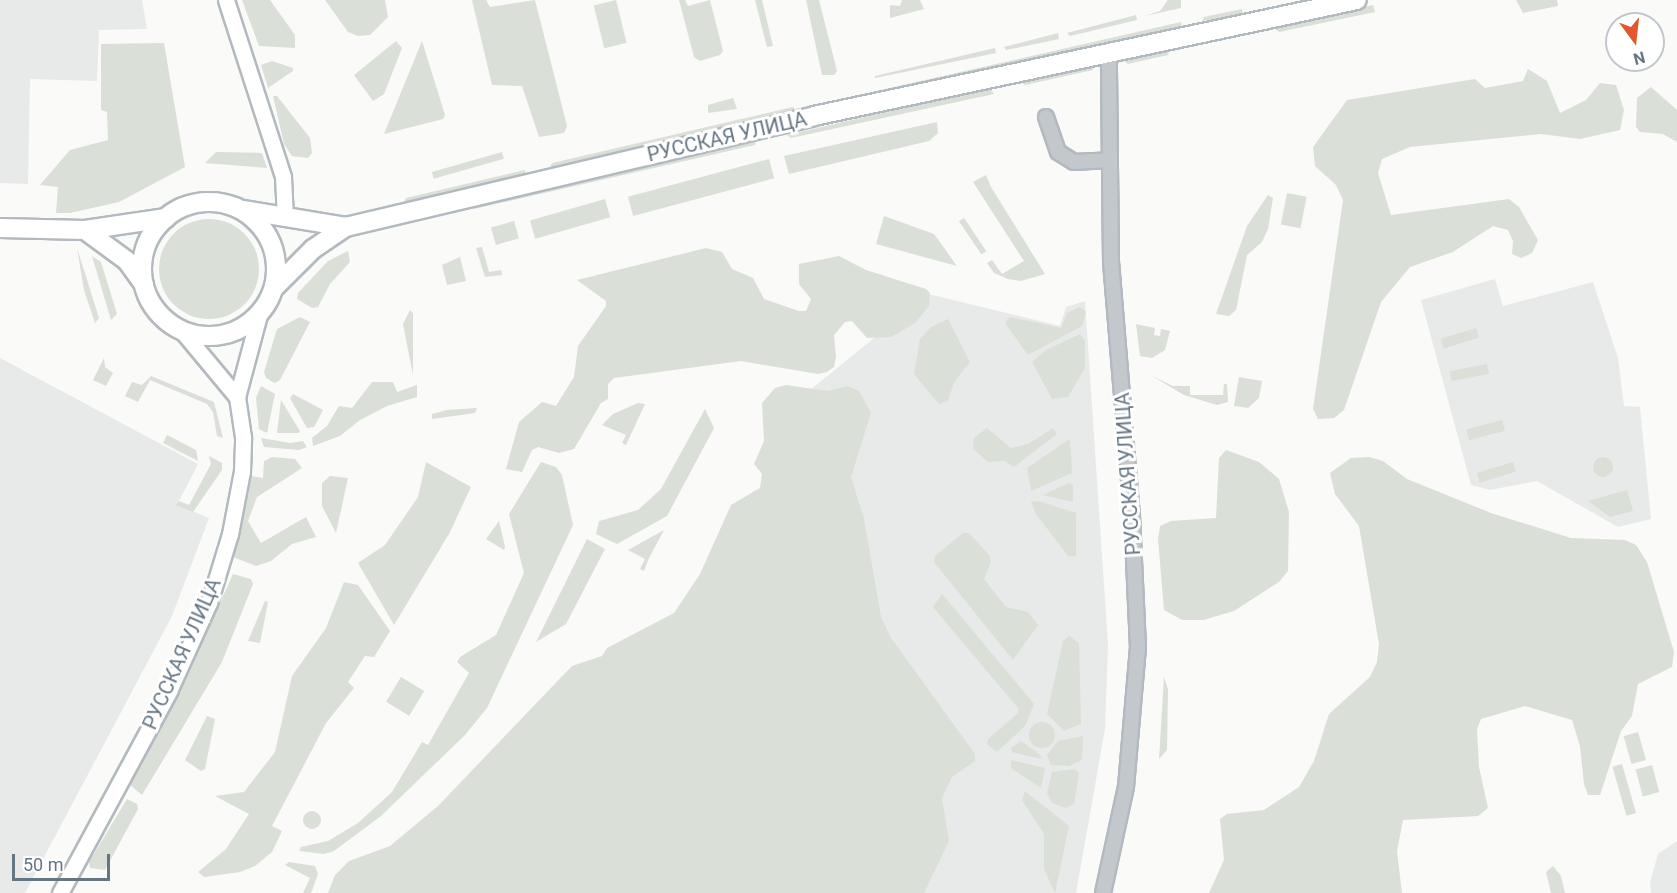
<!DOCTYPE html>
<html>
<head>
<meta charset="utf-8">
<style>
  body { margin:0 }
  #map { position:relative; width:1677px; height:893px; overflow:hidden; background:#fafaf8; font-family:Roboto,sans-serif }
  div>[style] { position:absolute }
  .built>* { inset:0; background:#e8e9e9 }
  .green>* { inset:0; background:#dadfd7; transform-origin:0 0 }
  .round { border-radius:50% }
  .roads { filter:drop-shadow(2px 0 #b3babf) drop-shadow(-2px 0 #b3babf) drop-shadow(0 2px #b3babf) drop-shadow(0 -2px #b3babf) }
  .tertiary>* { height:14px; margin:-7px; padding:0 7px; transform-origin:7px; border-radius:7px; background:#c3c8cc }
  .secondary>* { height:15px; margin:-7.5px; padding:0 7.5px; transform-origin:7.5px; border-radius:7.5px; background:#fff }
  .primary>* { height:18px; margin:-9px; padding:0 9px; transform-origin:9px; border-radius:9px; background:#fff }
  .primary>.ring { margin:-9px; padding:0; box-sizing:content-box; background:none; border:18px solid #fff; border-radius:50% }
  span { translate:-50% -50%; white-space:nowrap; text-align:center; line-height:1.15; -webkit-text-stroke:6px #fff; paint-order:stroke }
  .street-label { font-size:20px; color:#657683 }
  .north { position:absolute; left:1605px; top:12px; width:60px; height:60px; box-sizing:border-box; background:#fff; border:2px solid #c1c8cd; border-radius:50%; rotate:165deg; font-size:16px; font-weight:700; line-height:24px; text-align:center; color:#657683 }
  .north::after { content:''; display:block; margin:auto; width:21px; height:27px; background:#e4572e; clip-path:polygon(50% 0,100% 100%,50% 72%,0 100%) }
  .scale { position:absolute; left:12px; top:854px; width:98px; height:27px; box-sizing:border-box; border:3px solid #657683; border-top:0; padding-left:8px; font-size:18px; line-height:21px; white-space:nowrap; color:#657683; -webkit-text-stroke:4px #fff; paint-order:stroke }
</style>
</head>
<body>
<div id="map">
  <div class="built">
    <i style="clip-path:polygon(0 0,142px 0,147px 29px,99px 30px,97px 81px,30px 79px,28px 184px,0 183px)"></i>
    <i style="clip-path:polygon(1495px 279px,1503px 306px,1593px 282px,1618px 358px,1624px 406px,1640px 407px,1651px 519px,1618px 527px,1537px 481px,1490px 490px,1471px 485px,1421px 300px)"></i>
    <i style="clip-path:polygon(928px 294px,1060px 326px,1066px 307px,1085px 301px,1108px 645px,1105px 729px,1076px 893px,859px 893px,783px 412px)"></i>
    <i style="clip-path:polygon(0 358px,198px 464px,177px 505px,209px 518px,172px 616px,25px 893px,0 893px)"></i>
    <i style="clip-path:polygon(1677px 841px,1677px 893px,1651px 893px,1650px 882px,1658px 854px)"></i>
  </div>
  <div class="green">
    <i style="clip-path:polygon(242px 0,270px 0,295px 35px,295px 48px,259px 46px)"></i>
    <i style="clip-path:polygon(325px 0,385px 0,388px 17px,370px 35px,358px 36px,348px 32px)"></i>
    <i style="clip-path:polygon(472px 0,486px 0,490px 7px,535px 0,567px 126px,564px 133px,539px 137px,522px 86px,492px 85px)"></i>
    <i style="left:616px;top:0;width:44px;height:23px;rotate:76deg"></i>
    <i style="clip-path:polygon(679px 0,685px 0,688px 6px,710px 0,723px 51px,720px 55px,700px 61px,694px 57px)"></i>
    <i style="clip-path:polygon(755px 0,762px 0,773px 46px,767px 47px)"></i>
    <i style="clip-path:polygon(806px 0,819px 0,837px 71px,834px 75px,822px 75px)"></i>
    <i style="clip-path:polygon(902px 0,920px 0,924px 9px,890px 18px,890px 5px,900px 6px)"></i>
    <i style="clip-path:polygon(1168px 0,1181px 0,1181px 8px,1145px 16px,1160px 11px)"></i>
    <i style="clip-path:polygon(1516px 0,1557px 0,1558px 6px,1523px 13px)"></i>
    <i style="clip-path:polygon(1373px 5px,1375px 12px,1279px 32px,1275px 29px)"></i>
    <i style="clip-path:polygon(1242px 9px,1243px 15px,1202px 21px,1204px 17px)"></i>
    <i style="clip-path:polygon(1136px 15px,1137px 20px,1070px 36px,1067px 33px)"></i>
    <i style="clip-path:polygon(1181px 22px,1182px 28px,831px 104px,828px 102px)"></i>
    <i style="clip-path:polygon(1058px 33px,1059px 39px,1006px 50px,1004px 47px)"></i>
    <i style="clip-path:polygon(396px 41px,402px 48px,384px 94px,373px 101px,354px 75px)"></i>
    <i style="clip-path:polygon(422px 41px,445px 115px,443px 119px,384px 134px)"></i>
    <i style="clip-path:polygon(164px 43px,185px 167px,119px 202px,70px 213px,56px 213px,58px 187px,40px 185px,70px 150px,108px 140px,107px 112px,101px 110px,101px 44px)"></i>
    <i style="clip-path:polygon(995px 48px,996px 53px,875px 78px,875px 76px)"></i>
    <i style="clip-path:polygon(1169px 49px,1168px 55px,1128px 64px,1124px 61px)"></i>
    <i style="clip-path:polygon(272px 61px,293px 68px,293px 71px,268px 88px,261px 65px)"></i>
    <i style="clip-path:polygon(1094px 64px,1093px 70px,1025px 85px,1020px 81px)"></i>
    <i style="clip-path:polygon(1528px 69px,1547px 81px,1560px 113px,1586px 100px,1600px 83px,1616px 85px,1624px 110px,1620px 130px,1580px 139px,1541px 134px,1410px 147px,1382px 159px,1378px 173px,1391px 215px,1509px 199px,1519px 207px,1538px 240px,1532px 253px,1521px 258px,1512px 254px,1513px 241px,1508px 230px,1493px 226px,1453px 252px,1410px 267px,1381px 302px,1344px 410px,1334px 418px,1318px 419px,1313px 409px,1343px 200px,1336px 185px,1315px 166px,1313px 147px,1347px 100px,1475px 79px,1485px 88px,1523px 81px)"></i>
    <i style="clip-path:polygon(1651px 87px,1677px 110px,1677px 142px,1663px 134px,1640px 132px,1636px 127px,1637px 98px)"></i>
    <i style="clip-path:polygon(990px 88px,994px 94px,791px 138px,787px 135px)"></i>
    <i style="clip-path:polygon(273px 96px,277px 96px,310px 138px,312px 153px,308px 158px,292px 156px,284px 144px)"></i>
    <i style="clip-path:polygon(733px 98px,737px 109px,708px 113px,708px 105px)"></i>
    <i style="clip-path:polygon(793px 107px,796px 111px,554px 169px,550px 167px,552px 163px)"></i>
    <i style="clip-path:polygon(937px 122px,938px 133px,929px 141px,789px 174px,784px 156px)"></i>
    <i style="clip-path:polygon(756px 139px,755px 145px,474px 209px,476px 205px)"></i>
    <i style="clip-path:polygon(216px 152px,262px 153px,267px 168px,205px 163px)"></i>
    <i style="left:502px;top:152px;width:7px;height:73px;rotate:74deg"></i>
    <i style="left:769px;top:159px;width:20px;height:146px;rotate:75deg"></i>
    <i style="clip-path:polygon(525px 170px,526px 176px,404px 202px,406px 198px)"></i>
    <i style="clip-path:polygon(986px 175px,991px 187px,1045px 274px,1021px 281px,1008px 279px,994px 273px,987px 263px,992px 260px,1002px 274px,1024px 261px,973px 182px)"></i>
    <i style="left:1287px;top:193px;width:20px;height:32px;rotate:11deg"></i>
    <i style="clip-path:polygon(1268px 195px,1273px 198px,1268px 229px,1262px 242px,1247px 255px,1236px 310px,1229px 316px,1216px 314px,1247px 226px)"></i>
    <i style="left:605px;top:199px;width:19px;height:78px;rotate:74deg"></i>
    <i style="clip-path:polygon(884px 216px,934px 234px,957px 266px,876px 244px)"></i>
    <i style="left:964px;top:218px;width:40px;height:6px;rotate:56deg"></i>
    <i class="round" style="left:159px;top:219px;width:100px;height:100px"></i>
    <i style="left:514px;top:221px;width:18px;height:24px;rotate:74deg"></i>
    <i style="clip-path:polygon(482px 247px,489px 272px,501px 270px,502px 275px,485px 277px,476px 248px)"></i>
    <i style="clip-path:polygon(77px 248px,99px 318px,95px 323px,84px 290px)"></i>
    <i style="clip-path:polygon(706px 248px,722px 252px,732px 269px,753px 278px,764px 299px,799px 311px,806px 311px,811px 299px,799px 284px,799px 264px,839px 256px,866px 270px,926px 289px,930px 293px,929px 306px,915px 323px,891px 337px,867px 338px,852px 321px,845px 322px,834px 335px,836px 357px,834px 367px,827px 372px,818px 374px,741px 361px,614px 378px,608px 384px,608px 399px,601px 403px,574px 449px,559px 453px,538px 447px,532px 450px,522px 472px,506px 469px,519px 422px,542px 402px,556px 406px,574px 377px,578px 346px,606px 306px,606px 301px,577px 280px)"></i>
    <i style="clip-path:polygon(348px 251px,350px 262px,330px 284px,318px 307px,312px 308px,297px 299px,298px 293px,328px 261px)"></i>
    <i style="clip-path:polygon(92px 256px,101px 262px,117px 314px,111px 320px)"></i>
    <i style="clip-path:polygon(460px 257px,466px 281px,447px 285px,442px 265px)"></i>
    <i style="clip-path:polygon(1080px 307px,1086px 312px,1082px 326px,1028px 355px,1005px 323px,1010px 317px,1061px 328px,1067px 313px)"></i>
    <i style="clip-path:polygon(410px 310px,413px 313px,413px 375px,403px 324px)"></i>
    <i style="clip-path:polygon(300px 317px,310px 322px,280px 380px,275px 383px,266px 378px,264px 372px,277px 329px)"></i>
    <i style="clip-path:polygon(948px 319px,970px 362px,954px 382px,948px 401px,939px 404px,914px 374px,920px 339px,931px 327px)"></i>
    <i style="clip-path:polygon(1136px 324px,1155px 328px,1154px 335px,1160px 336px,1161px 329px,1170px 331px,1165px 350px,1152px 358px,1140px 356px)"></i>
    <i style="left:1476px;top:328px;width:10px;height:37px;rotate:73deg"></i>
    <i style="clip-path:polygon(1080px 334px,1085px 341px,1085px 368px,1068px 397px,1052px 399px,1032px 362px,1046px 350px)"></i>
    <i style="clip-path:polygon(104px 358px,105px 367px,113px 373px,106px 386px,93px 380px)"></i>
    <i style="left:1487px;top:364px;width:10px;height:38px;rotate:79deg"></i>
    <i style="clip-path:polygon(151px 376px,214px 402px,223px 438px,217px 436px,213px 412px,207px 404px,150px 380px,138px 402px,125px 396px,132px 382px,142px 385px)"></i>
    <i style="clip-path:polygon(1152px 376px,1173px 386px,1190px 386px,1190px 395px,1223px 395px,1224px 384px,1227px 384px,1228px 402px,1217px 405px,1184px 395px)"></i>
    <i style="clip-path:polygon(1239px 377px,1262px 381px,1259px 398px,1248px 408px,1234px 406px)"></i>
    <i style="clip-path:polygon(372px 382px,393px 382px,397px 392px,417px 385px,417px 397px,387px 406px,360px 420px,340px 436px,313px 446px,312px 438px,327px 426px,339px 406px,352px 408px)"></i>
    <i style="clip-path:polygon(786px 385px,828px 391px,848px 386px,859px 391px,871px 413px,851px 477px,864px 519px,881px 617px,891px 638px,975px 754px,975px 761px,952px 777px,942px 798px,949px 841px,924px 893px,328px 893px,335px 875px,349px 861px,390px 846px,438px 806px,572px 666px,602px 656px,607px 648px,674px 613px,700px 574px,731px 505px,760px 488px,762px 474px,754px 464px,764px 441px,762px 403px,775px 388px)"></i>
    <i style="clip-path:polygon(261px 386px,275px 394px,267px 433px,259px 429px,256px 398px)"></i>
    <i style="clip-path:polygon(293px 394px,323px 410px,314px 427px,307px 428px,290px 398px)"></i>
    <i style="clip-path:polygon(281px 400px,300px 431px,299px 433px,277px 433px)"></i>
    <i style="clip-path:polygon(638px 403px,645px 404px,626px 445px,622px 443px,626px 435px,602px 425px,613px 414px)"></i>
    <i style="clip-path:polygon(477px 408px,475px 413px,432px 419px,432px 414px,447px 410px)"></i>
    <i style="clip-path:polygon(705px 409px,714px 428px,667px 516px,617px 544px,596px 534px,599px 521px,638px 510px,661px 489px)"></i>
    <i style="left:1502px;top:420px;width:11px;height:37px;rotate:75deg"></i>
    <i style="clip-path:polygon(987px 428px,1011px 448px,1028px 444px,1053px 428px,1057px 434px,1014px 467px,1005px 461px,988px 462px,973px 449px,974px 438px)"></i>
    <i style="clip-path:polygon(167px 435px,196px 450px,198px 461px,163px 443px)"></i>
    <i style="clip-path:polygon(261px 438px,290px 443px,303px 441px,307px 447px,299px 450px,264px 447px)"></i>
    <i style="clip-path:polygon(1070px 439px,1072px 473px,1031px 491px,1027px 468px)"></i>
    <i style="clip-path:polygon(1226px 450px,1259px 462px,1279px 479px,1289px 512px,1288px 571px,1279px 582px,1234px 611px,1203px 620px,1182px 620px,1164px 610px,1158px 539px,1160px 526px,1171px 521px,1216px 518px,1219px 458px)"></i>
    <i style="clip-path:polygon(209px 456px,222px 463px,222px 470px,193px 512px,176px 505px,179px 501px,189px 505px,211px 464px)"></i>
    <i class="round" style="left:1593px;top:457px;width:20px;height:20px"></i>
    <i style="clip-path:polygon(272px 457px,295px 459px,302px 468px,257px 497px,248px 521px,261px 543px,306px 517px,316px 537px,292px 544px,271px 561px,256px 566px,233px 557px,249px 481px,251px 476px,263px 478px,264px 461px)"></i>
    <i style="clip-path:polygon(1369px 457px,1383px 461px,1407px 479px,1491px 513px,1571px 538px,1625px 540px,1636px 545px,1647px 562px,1674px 652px,1672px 667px,1638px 684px,1632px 716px,1621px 731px,1600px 795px,1588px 795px,1584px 784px,1580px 746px,1572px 720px,1525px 706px,1481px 719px,1477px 729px,1479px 767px,1488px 808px,1478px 816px,1403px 820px,1397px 851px,1402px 893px,1209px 893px,1224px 860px,1220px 819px,1227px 814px,1264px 810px,1299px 787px,1314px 761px,1329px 714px,1370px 677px,1377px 662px,1379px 644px,1359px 526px,1335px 494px,1330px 473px,1351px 458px)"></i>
    <i style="clip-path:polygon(426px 462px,471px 487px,449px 534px,394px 625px,358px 563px,385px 545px,418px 497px)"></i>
    <i style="clip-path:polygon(541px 462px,556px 467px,562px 475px,573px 525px,487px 708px,465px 735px,381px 816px,334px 851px,324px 854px,299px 851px,301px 847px,328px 841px,358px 823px,392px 792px,422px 742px,428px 745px,469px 673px,457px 662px,460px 657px,496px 635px,524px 573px,509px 514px)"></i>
    <i style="left:1513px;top:462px;width:10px;height:38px;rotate:73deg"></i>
    <i style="clip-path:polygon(330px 476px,348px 478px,336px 533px,322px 506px,322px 483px)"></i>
    <i style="clip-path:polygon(1069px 483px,1073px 485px,1073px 502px,1043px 495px)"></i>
    <i style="clip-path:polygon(1627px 490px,1633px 511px,1610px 517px,1588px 501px)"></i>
    <i style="clip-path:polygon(1039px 501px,1076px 513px,1076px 556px,1068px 556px,1036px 514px,1031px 502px)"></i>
    <i style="clip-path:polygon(499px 521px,505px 547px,504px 550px,486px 539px)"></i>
    <i style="clip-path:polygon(664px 530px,648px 560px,644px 571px,640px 569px,645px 559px,628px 550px)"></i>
    <i style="clip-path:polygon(963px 533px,969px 533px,989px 555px,991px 562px,984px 579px,1006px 607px,1028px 612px,1038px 625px,1013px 660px,934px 562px,935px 556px)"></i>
    <i style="clip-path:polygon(587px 539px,605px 549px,566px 624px,536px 642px)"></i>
    <i style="clip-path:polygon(233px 574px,251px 579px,253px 584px,222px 662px,142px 795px,130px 785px,178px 696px)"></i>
    <i style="clip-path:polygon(344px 582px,358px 585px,390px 631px,374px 657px,365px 656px,348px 682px,354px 688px,326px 723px,272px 826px,282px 831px,272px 852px,255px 866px,240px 872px,204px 877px,198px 872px,226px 849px,249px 814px,215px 796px,244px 792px,275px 752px,292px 676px,326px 628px)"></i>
    <i style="clip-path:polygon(942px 594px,1034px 704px,1025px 726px,997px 752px,987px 744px,988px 739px,1018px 713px,1018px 708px,933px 607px)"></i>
    <i style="clip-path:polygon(265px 601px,268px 602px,260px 643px,248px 641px)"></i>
    <i style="clip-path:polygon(1069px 636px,1079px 643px,1081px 724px,1064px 731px,1047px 714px,1063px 641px)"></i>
    <i style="left:401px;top:677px;width:27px;height:29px;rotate:31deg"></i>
    <i style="clip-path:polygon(1164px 677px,1168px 689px,1167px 750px,1159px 759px)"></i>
    <i style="clip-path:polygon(207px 716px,215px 719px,205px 769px,201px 771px,185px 760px)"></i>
    <i class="round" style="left:1029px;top:722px;width:26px;height:26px"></i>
    <i style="left:1638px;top:732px;width:29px;height:15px;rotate:74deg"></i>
    <i style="clip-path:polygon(1083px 736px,1082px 760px,1069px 766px,1051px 765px,1047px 755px,1058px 741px)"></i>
    <i style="clip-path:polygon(1021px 741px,1039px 754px,1042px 759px,1012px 752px,1011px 748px)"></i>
    <i style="clip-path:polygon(1011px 760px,1045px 768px,1041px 788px,1011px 768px)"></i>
    <i style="left:1622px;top:764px;width:51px;height:10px;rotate:74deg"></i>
    <i style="left:1652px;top:765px;width:28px;height:17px;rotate:75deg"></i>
    <i style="clip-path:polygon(1074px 769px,1079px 773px,1074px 804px,1066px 808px,1052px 803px,1047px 793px,1052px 772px)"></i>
    <i style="clip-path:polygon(1025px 791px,1069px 826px,1055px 893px,1044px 869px,1044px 834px,1022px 800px)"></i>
    <i style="clip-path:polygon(127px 799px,137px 804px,138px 809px,105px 870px,90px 868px,89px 862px)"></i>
    <i class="round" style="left:303px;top:811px;width:18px;height:18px"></i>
    <i style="clip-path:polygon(289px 862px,315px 866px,318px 874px,311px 893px,303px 893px,310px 878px,285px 865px)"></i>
    <i style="clip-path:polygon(1553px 866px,1561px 876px,1565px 893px,1551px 893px,1546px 872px)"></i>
  </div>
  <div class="roads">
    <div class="tertiary">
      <i style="left:1046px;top:117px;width:37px;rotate:71deg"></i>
      <i style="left:1058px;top:152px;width:19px;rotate:32deg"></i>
      <i style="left:1074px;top:162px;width:36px;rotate:-3deg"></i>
      <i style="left:1103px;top:893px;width:108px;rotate:-77.8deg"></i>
      <i style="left:1126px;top:787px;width:140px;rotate:-85.1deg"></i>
      <i style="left:1138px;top:648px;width:131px;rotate:-92.6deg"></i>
      <i style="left:1132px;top:517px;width:257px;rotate:-94.7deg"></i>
      <i style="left:1111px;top:261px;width:208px;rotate:-90.6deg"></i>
    </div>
    <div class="secondary">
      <i style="left:226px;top:0;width:186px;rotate:72.1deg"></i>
      <i style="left:283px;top:177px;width:41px;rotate:87.2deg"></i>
      <i style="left:182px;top:331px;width:86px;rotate:50.2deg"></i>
      <i style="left:60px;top:893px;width:230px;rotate:-61.6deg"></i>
      <i style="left:169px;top:691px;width:97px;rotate:-65.6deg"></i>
      <i style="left:209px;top:603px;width:72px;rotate:-73.1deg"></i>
      <i style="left:230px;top:534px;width:64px;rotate:-79.2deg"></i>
      <i style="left:242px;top:471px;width:34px;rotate:-88deg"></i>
      <i style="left:243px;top:437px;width:40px;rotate:-98.5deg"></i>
      <i style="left:237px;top:397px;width:85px;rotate:-75deg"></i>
    </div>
    <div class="primary">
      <i class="ring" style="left:142px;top:202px;width:116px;height:116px"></i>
      <i style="left:243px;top:210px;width:104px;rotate:9.4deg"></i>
      <i style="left:0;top:228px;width:85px;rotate:1.3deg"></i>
      <i style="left:85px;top:230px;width:82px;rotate:-8.4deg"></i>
      <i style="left:85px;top:230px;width:52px;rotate:36.4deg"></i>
      <i style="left:127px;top:261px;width:29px;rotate:54deg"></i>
      <i style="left:274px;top:288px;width:55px;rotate:-45deg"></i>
      <i style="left:313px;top:249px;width:40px;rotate:-34deg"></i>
      <i style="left:346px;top:227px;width:481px;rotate:-13.3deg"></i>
      <i style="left:814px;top:116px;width:555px;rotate:-12.06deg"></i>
    </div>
  </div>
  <div class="street-label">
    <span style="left:727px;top:137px;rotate:-13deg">РУССКАЯ УЛИЦА</span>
    <span style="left:1128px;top:474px;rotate:-94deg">РУССКАЯ УЛИЦА</span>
    <span style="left:182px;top:654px;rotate:-66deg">РУССКАЯ УЛИЦА</span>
  </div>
  <div class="north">N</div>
  <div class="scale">50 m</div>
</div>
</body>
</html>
